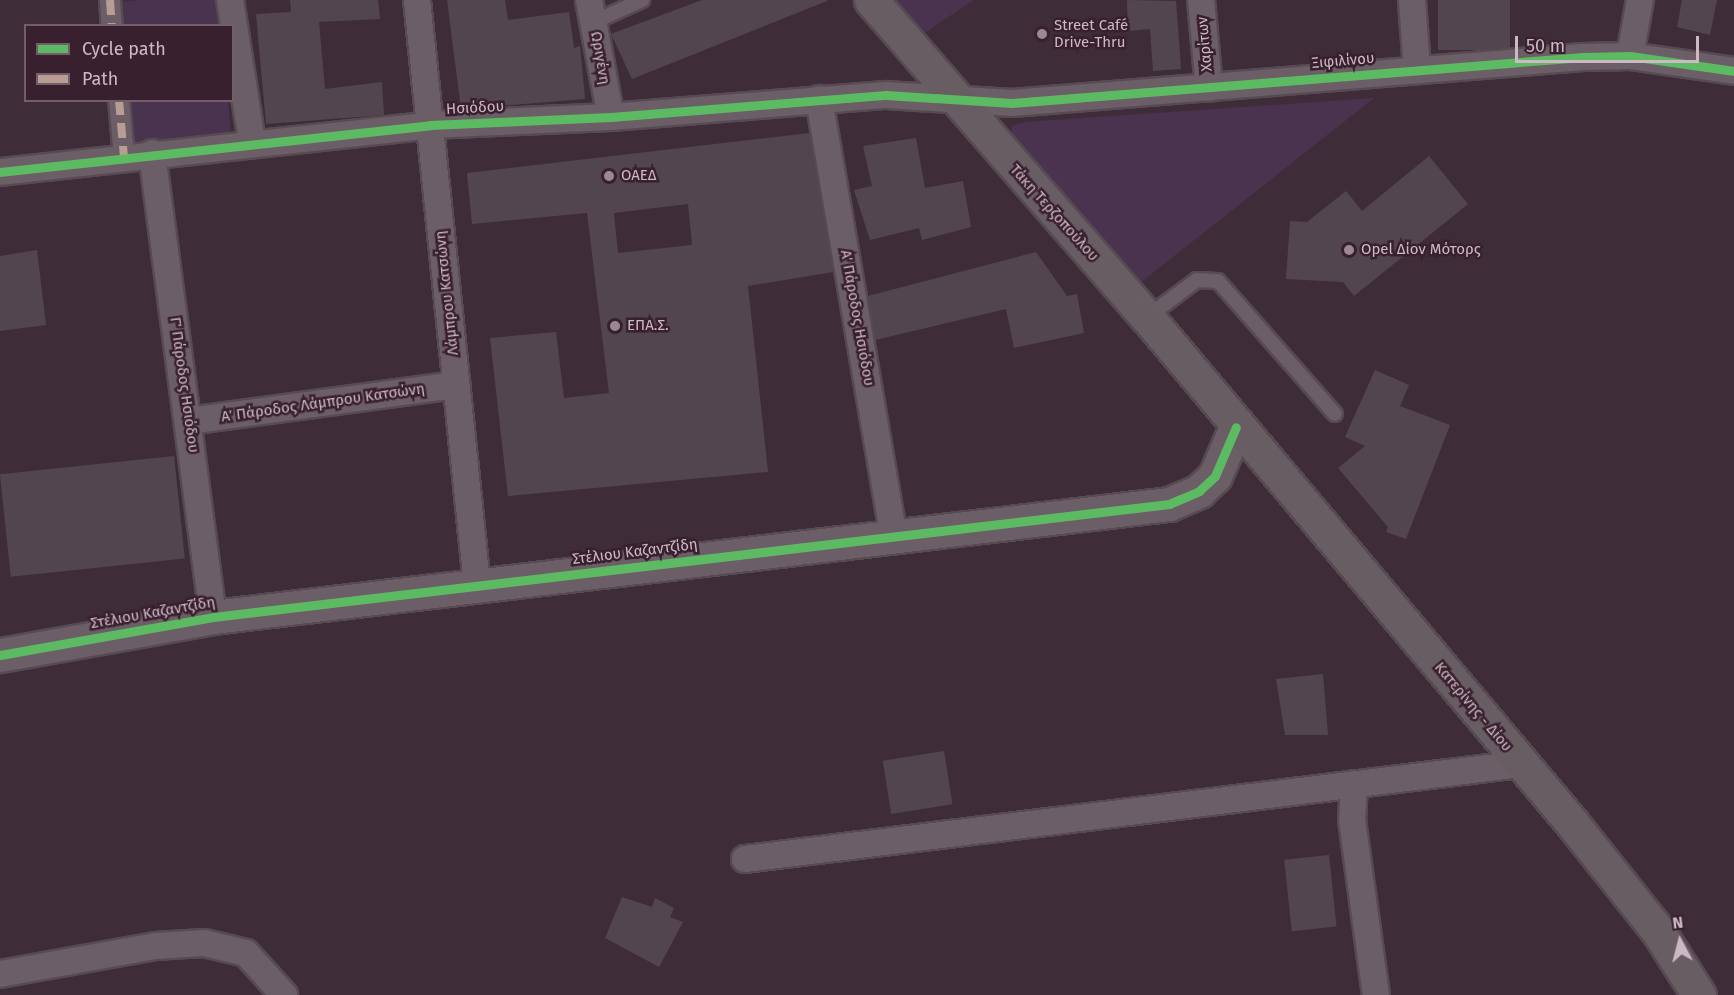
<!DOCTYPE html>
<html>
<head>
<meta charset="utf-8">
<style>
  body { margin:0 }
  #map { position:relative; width:1734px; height:995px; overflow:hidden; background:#3e2d38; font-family:"Fira Sans",sans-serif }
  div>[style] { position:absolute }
  .green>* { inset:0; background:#49334f }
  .building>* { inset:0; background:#53454e; transform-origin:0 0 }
  .roads { filter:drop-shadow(2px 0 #574a52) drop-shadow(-2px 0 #574a52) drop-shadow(0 2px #574a52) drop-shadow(0 -2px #574a52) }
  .service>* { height:14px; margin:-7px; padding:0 7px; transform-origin:7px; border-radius:7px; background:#6b5e66 }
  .pedestrian>* { height:20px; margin:-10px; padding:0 10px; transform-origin:10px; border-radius:10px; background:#6b5e66 }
  .minor>* { height:26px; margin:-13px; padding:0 13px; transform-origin:13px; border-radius:13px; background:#6b5e66 }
  .tertiary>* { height:33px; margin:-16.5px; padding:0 16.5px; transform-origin:16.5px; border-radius:16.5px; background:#6b5e66 }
  .secondary>* { height:33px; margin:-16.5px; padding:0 16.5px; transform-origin:16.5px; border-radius:16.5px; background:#695d64 }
  .quiet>* { height:8px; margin-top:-4px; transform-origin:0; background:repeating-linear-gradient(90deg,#b99d93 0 15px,transparent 0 23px) }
  .cycleway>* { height:9px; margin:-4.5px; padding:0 4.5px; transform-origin:4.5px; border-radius:4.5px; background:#5cba63 }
  .dots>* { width:16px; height:16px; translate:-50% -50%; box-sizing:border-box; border:3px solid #39202f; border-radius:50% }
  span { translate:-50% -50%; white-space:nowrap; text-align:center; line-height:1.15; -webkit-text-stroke:5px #39202f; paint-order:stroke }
  .poi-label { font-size:15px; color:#cdb9c4 }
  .left { translate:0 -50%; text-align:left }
  .street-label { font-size:15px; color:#cdb9c4 }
  .legend { position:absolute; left:24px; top:24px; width:210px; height:78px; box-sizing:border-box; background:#39202f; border:2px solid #745d6b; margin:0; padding:8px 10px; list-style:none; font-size:18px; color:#cdb9c4 }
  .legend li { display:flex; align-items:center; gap:12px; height:30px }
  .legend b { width:30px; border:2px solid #745d6b }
  .north { position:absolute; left:1650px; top:911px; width:60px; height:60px; -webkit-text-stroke:4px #39202f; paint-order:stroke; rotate:353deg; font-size:16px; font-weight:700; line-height:24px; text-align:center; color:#cdb9c4 }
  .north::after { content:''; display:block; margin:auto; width:21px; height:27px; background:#cdb9c4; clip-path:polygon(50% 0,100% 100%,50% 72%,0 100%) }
  .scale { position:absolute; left:1515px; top:36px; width:184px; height:27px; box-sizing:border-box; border:3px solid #cdb9c4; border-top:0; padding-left:8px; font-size:18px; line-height:21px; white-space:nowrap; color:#cdb9c4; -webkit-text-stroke:4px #39202f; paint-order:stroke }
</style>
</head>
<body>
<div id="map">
  <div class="green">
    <i style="clip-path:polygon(141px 0,220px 0,222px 25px,121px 25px,119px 2px)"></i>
    <i style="clip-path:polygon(892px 0,974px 0,921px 35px)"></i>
    <i style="clip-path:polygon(1374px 98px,1140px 283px,1010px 139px,1012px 126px,1025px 122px)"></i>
    <i style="clip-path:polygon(125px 101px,228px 101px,231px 136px,127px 144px)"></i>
  </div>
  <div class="building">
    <i style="clip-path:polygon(290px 0,378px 0,380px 19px,319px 22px,325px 89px,382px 82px,384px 115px,266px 124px,256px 14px,291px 12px)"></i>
    <i style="clip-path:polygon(447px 0,505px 0,508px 20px,569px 12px,574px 48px,580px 46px,585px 99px,461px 109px)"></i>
    <i style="clip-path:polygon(702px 0,827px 0,827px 1px,632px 79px,611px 34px)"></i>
    <i style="clip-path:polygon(1127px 0,1176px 1px,1181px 69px,1153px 71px,1150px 29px,1128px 31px)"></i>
    <i style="left:1438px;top:0;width:72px;height:50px"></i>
    <i style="clip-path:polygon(1682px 0,1717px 0,1710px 35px,1677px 27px)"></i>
    <i style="clip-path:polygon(evenodd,810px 133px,833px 272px,748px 286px,768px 472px,508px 496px,490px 338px,556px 332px,564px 398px,609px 393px,587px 213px,472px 224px,467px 173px,810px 133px,688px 204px,692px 245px,618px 253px,614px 213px,688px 204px)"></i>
    <i style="clip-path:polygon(916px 138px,925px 188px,963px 181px,971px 227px,922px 240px,919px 228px,870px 240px,854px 190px,872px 186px,863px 146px)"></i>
    <i style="clip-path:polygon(1429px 156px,1468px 204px,1354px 296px,1343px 282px,1286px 279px,1290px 221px,1307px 222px,1346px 191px,1362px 211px)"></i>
    <i style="clip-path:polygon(37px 250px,46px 325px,0 331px,0 256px)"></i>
    <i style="clip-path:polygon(1036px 252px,1067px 296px,1077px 294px,1084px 333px,1014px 348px,1006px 309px,875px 340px,868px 296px)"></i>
    <i style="clip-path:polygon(1375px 370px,1409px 385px,1400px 406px,1450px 425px,1406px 539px,1386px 532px,1388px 527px,1338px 468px,1365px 446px,1345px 437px)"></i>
    <i style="left:174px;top:456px;width:103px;height:175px;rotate:84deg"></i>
    <i style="clip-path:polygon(1323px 674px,1328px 735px,1285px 735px,1276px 679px)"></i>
    <i style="left:944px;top:751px;width:54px;height:62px;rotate:81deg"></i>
    <i style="left:1329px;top:855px;width:72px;height:45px;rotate:84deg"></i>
    <i style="clip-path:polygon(622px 897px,652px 907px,655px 898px,674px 908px,670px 917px,683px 922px,659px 967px,605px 938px)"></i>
  </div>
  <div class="roads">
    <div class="service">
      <i style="left:594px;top:22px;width:53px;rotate:-24.6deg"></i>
      <i style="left:1147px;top:317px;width:62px;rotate:-36.5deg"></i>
      <i style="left:1197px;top:280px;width:21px;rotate:3deg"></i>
      <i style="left:1218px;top:281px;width:177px;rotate:48.7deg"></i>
    </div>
    <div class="pedestrian">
      <i style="left:110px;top:0;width:26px;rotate:86deg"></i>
      <i style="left:119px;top:100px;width:57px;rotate:85deg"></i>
    </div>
    <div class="minor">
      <i style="left:230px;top:0;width:144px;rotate:81.2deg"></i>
      <i style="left:417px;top:0;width:588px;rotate:84.14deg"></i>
      <i style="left:589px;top:0;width:119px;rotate:79.4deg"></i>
      <i style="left:1201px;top:0;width:88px;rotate:84.8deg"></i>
      <i style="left:1412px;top:0;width:70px;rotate:85.9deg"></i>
      <i style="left:1630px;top:56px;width:57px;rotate:-79.9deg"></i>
      <i style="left:819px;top:99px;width:444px;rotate:80.3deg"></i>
      <i style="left:152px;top:153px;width:468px;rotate:82.5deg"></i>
      <i style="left:0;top:172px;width:433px;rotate:-6.2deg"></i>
      <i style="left:430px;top:125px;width:181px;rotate:-2.5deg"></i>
      <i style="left:611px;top:117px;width:276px;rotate:-4.6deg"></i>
      <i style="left:886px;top:95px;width:126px;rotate:3.6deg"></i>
      <i style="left:1012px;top:103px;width:573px;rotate:-4.61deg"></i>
      <i style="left:1583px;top:57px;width:47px;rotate:-1.2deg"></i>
      <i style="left:1630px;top:56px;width:105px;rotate:8.2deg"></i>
      <i style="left:189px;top:421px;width:270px;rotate:-7.7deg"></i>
      <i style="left:1354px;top:784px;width:36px;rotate:93deg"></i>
      <i style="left:1352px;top:820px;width:177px;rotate:82.2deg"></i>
      <i style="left:745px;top:859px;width:782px;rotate:-6.98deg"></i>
      <i style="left:0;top:974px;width:158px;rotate:-10.2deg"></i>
      <i style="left:155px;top:946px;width:49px;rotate:-3.5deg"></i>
      <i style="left:204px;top:943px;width:43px;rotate:13.4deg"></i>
      <i style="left:246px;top:953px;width:57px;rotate:47.9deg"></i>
    </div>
    <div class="tertiary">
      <i style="left:0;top:655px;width:216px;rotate:-10.1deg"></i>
      <i style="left:213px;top:617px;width:963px;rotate:-6.74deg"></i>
      <i style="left:1169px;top:504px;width:33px;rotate:-23deg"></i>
      <i style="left:1199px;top:491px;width:22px;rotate:-43deg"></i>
      <i style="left:1215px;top:476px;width:53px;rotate:-66.8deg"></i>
    </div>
    <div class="secondary">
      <i style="left:871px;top:0;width:420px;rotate:49deg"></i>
      <i style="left:1147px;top:317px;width:661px;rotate:49.97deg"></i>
      <i style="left:1572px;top:823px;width:138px;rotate:51.5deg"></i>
      <i style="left:1658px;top:931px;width:76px;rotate:57.4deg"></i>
    </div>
  </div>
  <div class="quiet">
    <i style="left:110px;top:0;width:26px;rotate:86deg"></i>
    <i style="left:119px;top:100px;width:57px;rotate:85deg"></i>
  </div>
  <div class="cycleway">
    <i style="left:0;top:172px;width:433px;rotate:-6.2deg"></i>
    <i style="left:430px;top:125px;width:181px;rotate:-2.5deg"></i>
    <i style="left:611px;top:117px;width:276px;rotate:-4.6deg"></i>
    <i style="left:886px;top:95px;width:126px;rotate:3.6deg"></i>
    <i style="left:1012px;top:103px;width:573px;rotate:-4.61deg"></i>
    <i style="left:1583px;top:57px;width:47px;rotate:-1.2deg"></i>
    <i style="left:1630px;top:56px;width:105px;rotate:8.2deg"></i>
    <i style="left:0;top:655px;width:216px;rotate:-10.1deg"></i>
    <i style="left:213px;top:617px;width:963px;rotate:-6.74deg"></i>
    <i style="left:1169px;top:504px;width:33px;rotate:-23deg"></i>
    <i style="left:1199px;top:491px;width:22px;rotate:-43deg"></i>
    <i style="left:1215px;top:476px;width:53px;rotate:-66.8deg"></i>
  </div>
  <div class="dots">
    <i style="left:1042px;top:34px;background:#9b8893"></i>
    <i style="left:609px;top:176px;background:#9b8893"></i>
    <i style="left:1349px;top:250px;background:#9b8893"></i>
    <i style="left:615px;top:326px;background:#9b8893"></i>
  </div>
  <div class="poi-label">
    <span class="left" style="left:1054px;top:34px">Street Café<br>Drive-Thru</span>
    <span class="left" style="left:621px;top:176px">ΟΑΕΔ</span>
    <span class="left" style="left:1361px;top:250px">Opel Δίον Μότορς</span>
    <span class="left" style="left:627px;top:326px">ΕΠΑ.Σ.</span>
  </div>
  <div class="street-label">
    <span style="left:1205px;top:44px;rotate:-95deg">Χαρίτων</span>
    <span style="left:600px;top:58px;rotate:80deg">Ωριγένη</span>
    <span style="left:1343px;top:61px;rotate:-5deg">Ξιφιλίνου</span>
    <span style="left:475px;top:108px;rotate:-3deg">Ησιόδου</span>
    <span style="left:1054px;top:213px;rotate:48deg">Τάκη Τερζοπούλου</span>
    <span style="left:447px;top:293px;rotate:-96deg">Λάμπρου Κατσώνη</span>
    <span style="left:857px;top:318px;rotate:80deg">Α΄ Πάροδος Ησιόδου</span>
    <span style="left:184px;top:385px;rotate:82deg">Γ΄ Πάροδος Ησιόδου</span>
    <span style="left:323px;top:403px;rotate:-8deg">Α΄ Πάροδος Λάμπρου Κατσώνη</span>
    <span style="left:635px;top:552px;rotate:-7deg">Στέλιου Καζαντζίδη</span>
    <span style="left:153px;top:613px;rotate:-10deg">Στέλιου Καζαντζίδη</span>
    <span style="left:1473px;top:707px;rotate:50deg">Κατερίνης - Δίου</span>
  </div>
  <ul class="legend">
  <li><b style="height:8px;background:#5cba63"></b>Cycle path</li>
  <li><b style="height:8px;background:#b99d93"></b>Path</li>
  </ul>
  <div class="north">N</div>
  <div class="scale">50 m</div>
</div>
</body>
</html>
